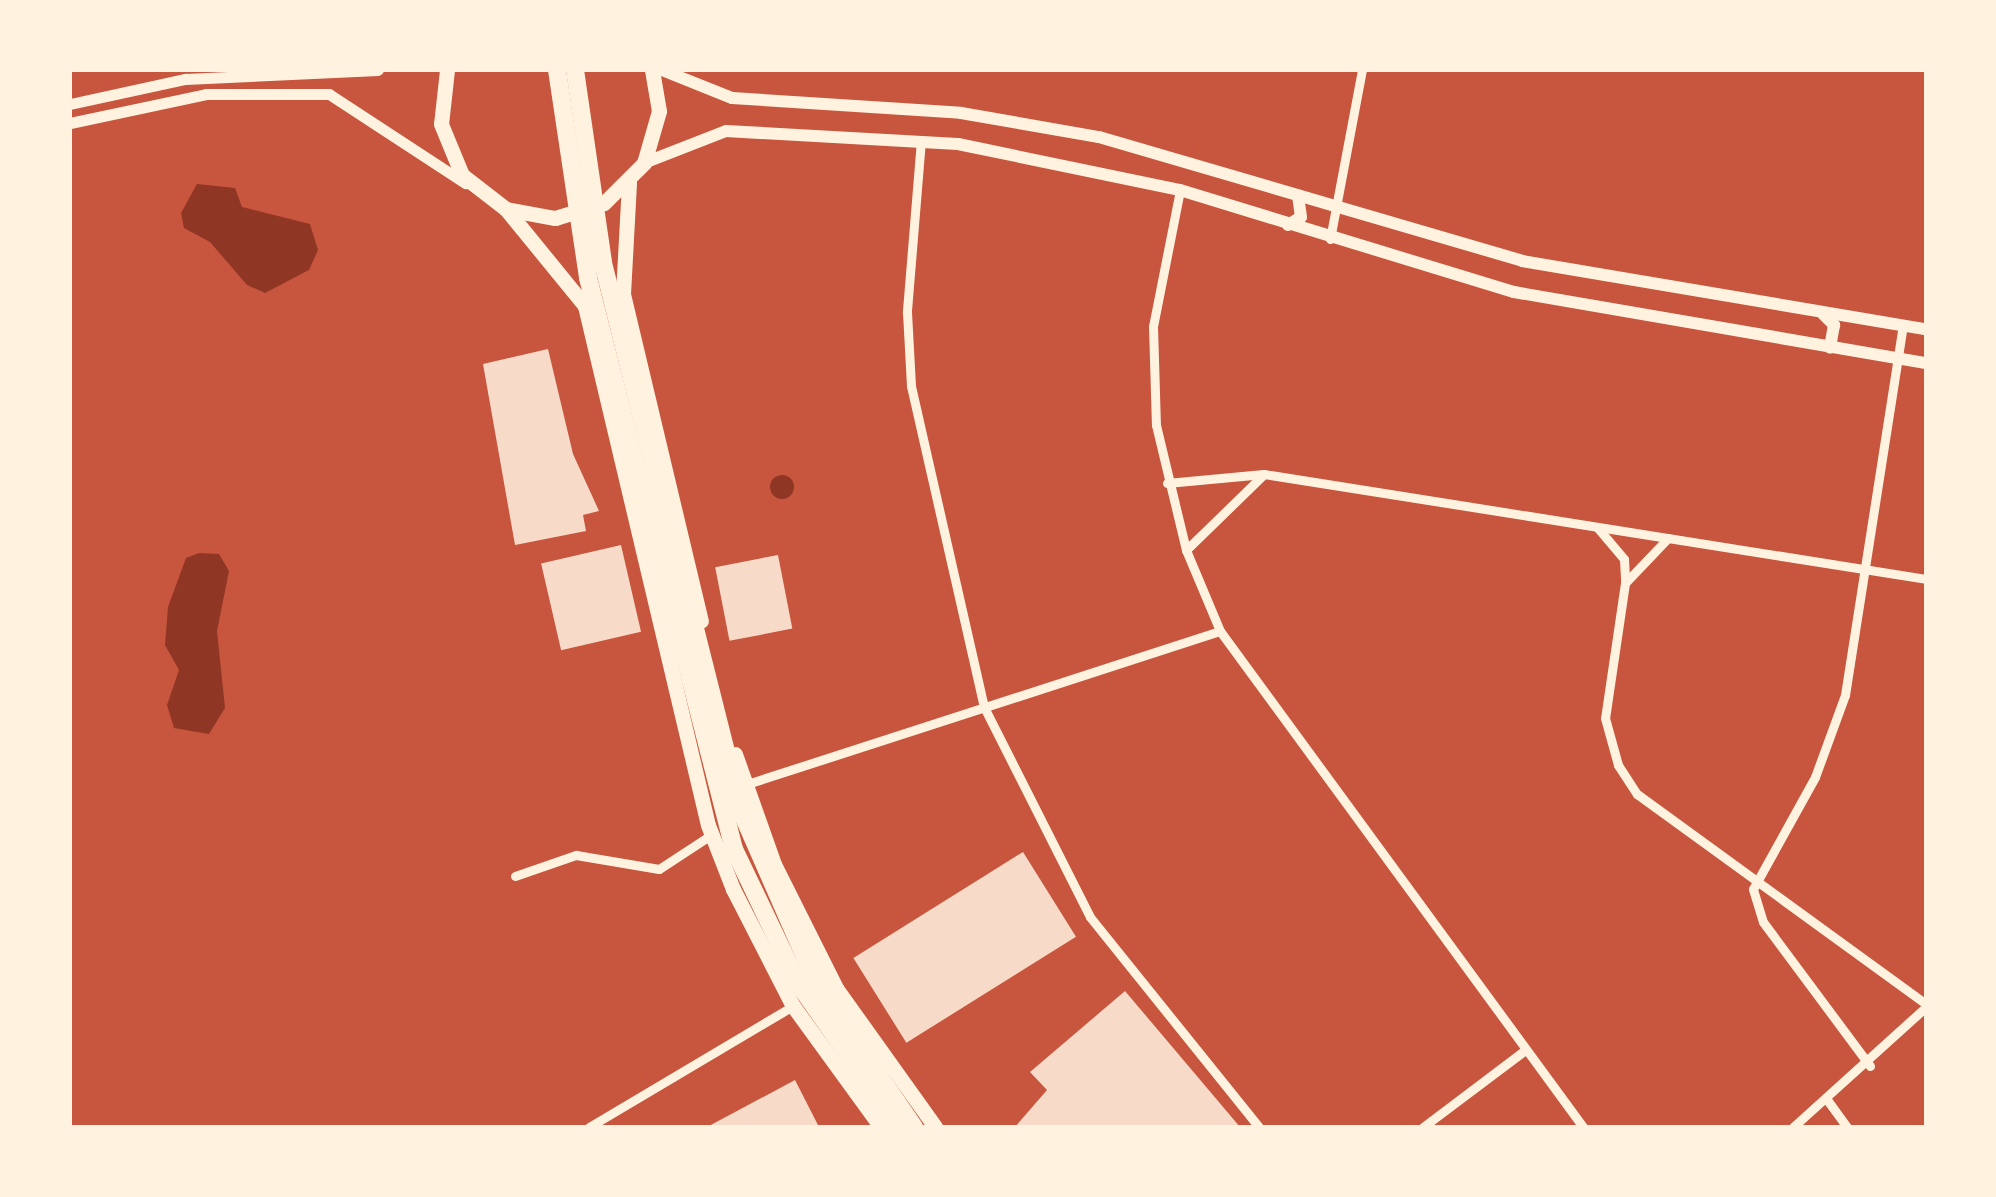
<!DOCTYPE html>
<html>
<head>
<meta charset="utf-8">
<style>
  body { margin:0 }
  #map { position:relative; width:1996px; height:1197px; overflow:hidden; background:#c8553d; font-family:"Noto Sans",sans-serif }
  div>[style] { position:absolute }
  .water>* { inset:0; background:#8f3625 }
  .round { border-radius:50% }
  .building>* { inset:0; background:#f7dbc8; transform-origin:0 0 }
  .minor>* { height:9px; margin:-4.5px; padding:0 4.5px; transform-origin:4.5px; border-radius:4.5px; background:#fff3e0 }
  .tertiary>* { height:11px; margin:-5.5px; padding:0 5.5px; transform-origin:5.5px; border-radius:5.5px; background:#fff3e0 }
  .secondary>* { height:12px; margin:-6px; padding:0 6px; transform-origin:6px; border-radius:6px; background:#fff3e0 }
  .primary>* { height:15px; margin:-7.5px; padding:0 7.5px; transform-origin:7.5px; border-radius:7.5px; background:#fff3e0 }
  .motorway>* { height:18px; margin:-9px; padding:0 9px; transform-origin:9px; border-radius:9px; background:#fff3e0 }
  span { translate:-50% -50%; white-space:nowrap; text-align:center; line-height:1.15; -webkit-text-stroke:9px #fff3e0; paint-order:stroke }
  .frame { position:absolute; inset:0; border:72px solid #fff3e0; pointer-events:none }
</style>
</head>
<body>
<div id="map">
  <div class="water">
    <i style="clip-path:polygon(197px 184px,235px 188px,242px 207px,310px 224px,318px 250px,309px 270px,265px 293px,247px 285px,210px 242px,184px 228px,181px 213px)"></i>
    <i class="round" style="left:770px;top:475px;width:24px;height:24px"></i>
    <i style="clip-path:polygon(199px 553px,219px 554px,229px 571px,217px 631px,225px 708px,209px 734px,174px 728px,167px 705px,179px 670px,165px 645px,168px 607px,186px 558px)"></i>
  </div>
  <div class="building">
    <i style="clip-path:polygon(548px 349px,573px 454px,599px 511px,583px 515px,586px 531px,515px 545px,483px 364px)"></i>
    <i style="left:621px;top:545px;width:89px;height:82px;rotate:77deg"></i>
    <i style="left:778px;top:555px;width:75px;height:64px;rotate:79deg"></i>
    <i style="left:1023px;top:852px;width:100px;height:200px;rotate:58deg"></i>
    <i style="clip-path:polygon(1125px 991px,1240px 1127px,1015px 1127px,1047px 1090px,1030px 1072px)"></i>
    <i style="clip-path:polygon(795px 1080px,819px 1127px,707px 1127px)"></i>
  </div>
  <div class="minor">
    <i style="left:921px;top:140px;width:173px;rotate:94.7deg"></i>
    <i style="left:907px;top:312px;width:74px;rotate:86.9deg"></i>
    <i style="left:911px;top:386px;width:329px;rotate:77.2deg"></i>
    <i style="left:984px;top:707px;width:235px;rotate:63.2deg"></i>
    <i style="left:1090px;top:917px;width:270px;rotate:51.2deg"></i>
    <i style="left:1180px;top:190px;width:139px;rotate:101.2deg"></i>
    <i style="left:1153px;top:326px;width:99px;rotate:88.3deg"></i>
    <i style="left:1156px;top:425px;width:129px;rotate:76.5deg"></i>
    <i style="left:1186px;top:550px;width:88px;rotate:67.2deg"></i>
    <i style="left:1220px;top:631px;width:615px;rotate:53.8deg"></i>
    <i style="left:1330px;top:239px;width:172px;rotate:-79.3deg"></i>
    <i style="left:1167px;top:483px;width:97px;rotate:-5.3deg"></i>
    <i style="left:1264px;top:474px;width:670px;rotate:9.01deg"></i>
    <i style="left:1597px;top:527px;width:42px;rotate:49.8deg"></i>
    <i style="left:1624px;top:559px;width:22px;rotate:87deg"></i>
    <i style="left:1668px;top:538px;width:62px;rotate:133.7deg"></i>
    <i style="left:1625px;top:583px;width:136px;rotate:98.4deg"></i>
    <i style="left:1605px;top:718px;width:49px;rotate:74.5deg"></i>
    <i style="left:1618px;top:765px;width:35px;rotate:57deg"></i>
    <i style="left:1637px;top:794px;width:357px;rotate:36deg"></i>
    <i style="left:1186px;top:550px;width:106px;rotate:-44.2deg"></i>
    <i style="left:744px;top:785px;width:500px;rotate:-17.93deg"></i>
    <i style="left:515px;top:876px;width:65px;rotate:-19deg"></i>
    <i style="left:576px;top:855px;width:84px;rotate:9.6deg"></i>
    <i style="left:659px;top:869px;width:62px;rotate:-33.2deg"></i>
    <i style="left:1870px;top:1066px;width:179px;rotate:-126.6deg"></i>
    <i style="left:1763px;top:922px;width:34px;rotate:-107deg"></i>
    <i style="left:1753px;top:889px;width:128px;rotate:-61deg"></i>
    <i style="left:1815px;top:777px;width:87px;rotate:-69.9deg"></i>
    <i style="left:1845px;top:695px;width:374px;rotate:-81.1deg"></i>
    <i style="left:1828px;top:1101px;width:32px;rotate:54deg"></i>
    <i style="left:589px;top:1127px;width:237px;rotate:-30.7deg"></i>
    <i style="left:1423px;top:1127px;width:128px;rotate:-37deg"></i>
    <i style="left:1793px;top:1127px;width:179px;rotate:-42.1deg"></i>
  </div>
  <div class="tertiary">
    <i style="left:70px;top:104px;width:118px;rotate:-12.3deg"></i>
    <i style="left:185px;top:79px;width:193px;rotate:-2.7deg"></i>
    <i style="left:70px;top:123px;width:139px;rotate:-12deg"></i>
    <i style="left:206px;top:94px;width:123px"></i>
    <i style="left:329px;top:94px;width:163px;rotate:33.2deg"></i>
  </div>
  <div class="secondary">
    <i style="left:662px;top:70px;width:75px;rotate:21.8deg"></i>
    <i style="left:732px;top:98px;width:229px;rotate:3.7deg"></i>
    <i style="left:961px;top:113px;width:140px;rotate:9.9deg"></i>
    <i style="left:1099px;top:137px;width:441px;rotate:16.3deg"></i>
    <i style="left:1522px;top:261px;width:410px;rotate:9.6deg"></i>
    <i style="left:644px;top:163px;width:88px;rotate:-21.3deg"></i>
    <i style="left:726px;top:131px;width:232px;rotate:3.2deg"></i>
    <i style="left:958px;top:144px;width:227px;rotate:11.7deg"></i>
    <i style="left:1180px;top:190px;width:349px;rotate:17deg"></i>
    <i style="left:1514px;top:292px;width:418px;rotate:9.8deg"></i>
    <i style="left:1288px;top:225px;width:15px;rotate:-32deg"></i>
    <i style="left:1301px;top:217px;width:22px;rotate:-98deg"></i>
    <i style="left:1823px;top:314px;width:16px;rotate:45deg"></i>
    <i style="left:1834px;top:325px;width:23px;rotate:100deg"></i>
  </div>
  <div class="primary">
    <i style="left:447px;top:70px;width:54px;rotate:96.3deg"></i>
    <i style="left:441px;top:124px;width:55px;rotate:67.6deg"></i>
    <i style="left:462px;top:175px;width:56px;rotate:37.7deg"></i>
    <i style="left:506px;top:209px;width:50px;rotate:10.4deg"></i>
    <i style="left:555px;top:218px;width:51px;rotate:-17deg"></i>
    <i style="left:604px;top:203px;width:57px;rotate:-45deg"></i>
    <i style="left:644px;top:163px;width:54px;rotate:-73.9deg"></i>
    <i style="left:659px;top:111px;width:42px;rotate:-99.7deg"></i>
    <i style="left:629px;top:183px;width:111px;rotate:93.1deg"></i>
    <i style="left:623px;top:294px;width:336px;rotate:76.6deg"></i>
    <i style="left:506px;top:209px;width:125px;rotate:50.8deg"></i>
    <i style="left:585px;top:306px;width:533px;rotate:76.67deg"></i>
    <i style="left:708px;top:825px;width:69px;rotate:68.7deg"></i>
    <i style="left:733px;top:889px;width:131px;rotate:62.9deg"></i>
    <i style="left:793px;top:1006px;width:150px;rotate:54deg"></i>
    <i style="left:735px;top:754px;width:117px;rotate:70.5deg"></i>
    <i style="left:774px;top:864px;width:139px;rotate:63.4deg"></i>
    <i style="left:836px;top:988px;width:171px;rotate:54.5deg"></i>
  </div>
  <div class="motorway">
    <i style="left:557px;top:70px;width:210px;rotate:81.5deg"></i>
    <i style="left:588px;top:278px;width:589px;rotate:75.66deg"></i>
    <i style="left:734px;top:849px;width:148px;rotate:64.5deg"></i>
    <i style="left:798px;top:983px;width:176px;rotate:55deg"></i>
    <i style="left:575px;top:70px;width:195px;rotate:81.7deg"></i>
    <i style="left:603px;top:263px;width:565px;rotate:75.87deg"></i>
    <i style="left:741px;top:811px;width:191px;rotate:66.3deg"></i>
    <i style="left:818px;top:986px;width:171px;rotate:55.8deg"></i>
  </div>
  <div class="frame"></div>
</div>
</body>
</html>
